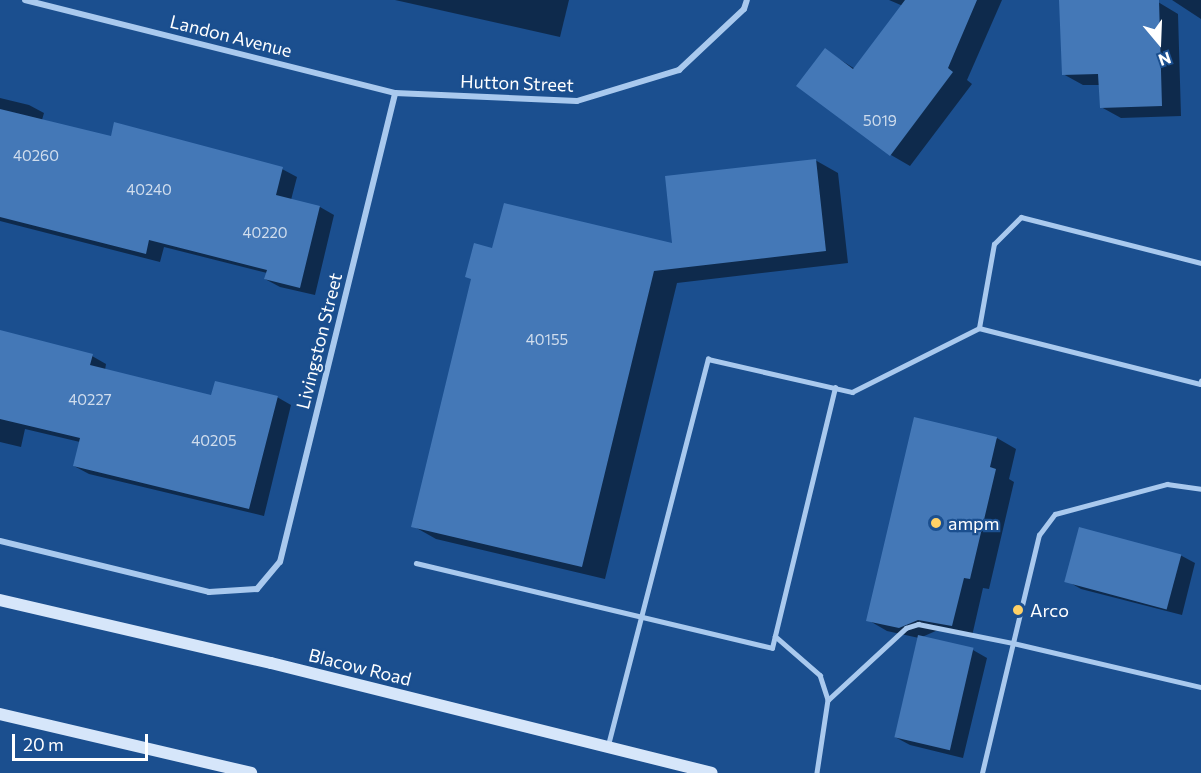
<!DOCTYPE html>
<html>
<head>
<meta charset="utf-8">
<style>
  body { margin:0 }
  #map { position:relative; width:1201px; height:773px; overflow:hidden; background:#1b4f8f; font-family:Commissioner,sans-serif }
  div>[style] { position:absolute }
  .shadow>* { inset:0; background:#0007 }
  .building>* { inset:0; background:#4478b7; transform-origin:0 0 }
  .lane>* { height:4.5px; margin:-2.25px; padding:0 2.25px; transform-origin:2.25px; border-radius:2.25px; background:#a9c9ee }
  .street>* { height:6px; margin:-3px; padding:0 3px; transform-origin:3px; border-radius:3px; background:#a9c9ee }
  .secondary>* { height:12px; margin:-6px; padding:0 6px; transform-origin:6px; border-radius:6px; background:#d6e6fa }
  .dots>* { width:16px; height:16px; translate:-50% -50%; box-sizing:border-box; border:3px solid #1b4f8f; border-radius:50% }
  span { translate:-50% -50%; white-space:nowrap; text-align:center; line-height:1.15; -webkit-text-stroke:4.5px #1b4f8f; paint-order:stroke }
  .number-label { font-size:15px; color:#d0dded }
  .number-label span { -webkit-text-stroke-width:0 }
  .street-label { font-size:18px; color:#fff }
  .poi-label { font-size:18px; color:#fff }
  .left { translate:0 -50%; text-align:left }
  .north { position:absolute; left:1129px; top:12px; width:60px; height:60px; -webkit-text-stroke:4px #1b4f8f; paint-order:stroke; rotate:161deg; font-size:16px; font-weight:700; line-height:24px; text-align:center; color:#fff }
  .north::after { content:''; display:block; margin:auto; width:21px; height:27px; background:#fff; clip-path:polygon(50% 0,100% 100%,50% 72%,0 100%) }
  .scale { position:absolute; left:12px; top:734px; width:136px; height:27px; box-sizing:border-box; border:3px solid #fff; border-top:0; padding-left:8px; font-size:18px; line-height:21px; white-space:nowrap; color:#fff; -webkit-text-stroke:4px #1b4f8f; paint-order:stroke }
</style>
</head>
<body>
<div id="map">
  <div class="shadow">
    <i style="clip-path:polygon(395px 0,569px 0,560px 37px)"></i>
    <i style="clip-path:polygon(889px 0,1002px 0,967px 80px,972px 84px,910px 166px,891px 155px,825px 50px,855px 69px,903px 6px)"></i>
    <i style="clip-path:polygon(1061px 0,1158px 2px,1178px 14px,1181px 116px,1121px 118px,1101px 107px,1100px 85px,1083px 85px,1063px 74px)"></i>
    <i style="clip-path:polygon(1172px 0,1201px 0,1201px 19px)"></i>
    <i style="clip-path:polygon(0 98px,29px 105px,44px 113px,42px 120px,112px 138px,282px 169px,297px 177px,291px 200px,320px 207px,334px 215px,315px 295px,280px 287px,265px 279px,267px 273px,164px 247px,160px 262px,0 221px)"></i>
    <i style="clip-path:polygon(815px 160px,838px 173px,848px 263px,677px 283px,605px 579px,436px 539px,413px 526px,493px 249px,674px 245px)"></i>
    <i style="clip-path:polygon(0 332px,92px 356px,106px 364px,105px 370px,212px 396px,277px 397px,291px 405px,264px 516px,89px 474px,74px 466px,80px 442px,25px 429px,21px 447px,0 442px)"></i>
    <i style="clip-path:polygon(997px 438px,1016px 449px,1009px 479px,1014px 482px,989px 589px,983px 588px,972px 636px,938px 630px,922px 637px,973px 650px,987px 658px,963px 758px,910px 745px,895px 737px,919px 638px,887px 631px,868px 620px)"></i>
    <i style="clip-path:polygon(1180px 555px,1195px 563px,1182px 615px,1081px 589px,1067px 581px)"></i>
  </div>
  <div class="building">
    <i style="clip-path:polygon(905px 0,977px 0,948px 68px,953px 72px,890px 156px,796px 86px,825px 48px,853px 69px)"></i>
    <i style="clip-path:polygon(1059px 0,1159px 0,1162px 106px,1100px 108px,1098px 74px,1062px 75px)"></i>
    <i style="clip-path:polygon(0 109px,111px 136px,114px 122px,283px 167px,276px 195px,320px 206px,300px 288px,264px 279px,267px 270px,149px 240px,146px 254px,0 217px)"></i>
    <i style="clip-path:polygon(816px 159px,826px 251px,654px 271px,582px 567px,411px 527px,471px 279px,465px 277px,474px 243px,492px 248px,504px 203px,672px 243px,665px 176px)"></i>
    <i style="clip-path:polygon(0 330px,93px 354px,90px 365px,211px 395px,215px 381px,278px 396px,249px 509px,73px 466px,80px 438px,0 419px)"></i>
    <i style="clip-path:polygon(914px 417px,997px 437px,990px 467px,996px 469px,970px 579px,964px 578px,952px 626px,918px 620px,899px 628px,866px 621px)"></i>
    <i style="left:1079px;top:527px;width:106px;height:57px;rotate:15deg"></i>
    <i style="left:918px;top:635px;width:57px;height:105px;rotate:13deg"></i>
  </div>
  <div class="lane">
    <i style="left:979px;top:328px;width:85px;rotate:-79.9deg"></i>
    <i style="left:994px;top:244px;width:38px;rotate:-45deg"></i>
    <i style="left:1021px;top:217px;width:186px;rotate:14.3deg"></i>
    <i style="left:416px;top:563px;width:366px;rotate:13.4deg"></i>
    <i style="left:772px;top:648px;width:268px;rotate:-76.4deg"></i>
    <i style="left:775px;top:636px;width:60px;rotate:40.9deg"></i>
    <i style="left:820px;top:675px;width:26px;rotate:72deg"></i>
    <i style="left:828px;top:700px;width:74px;rotate:98.6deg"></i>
    <i style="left:828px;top:700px;width:106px;rotate:-42.7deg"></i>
    <i style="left:906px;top:628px;width:13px;rotate:-18deg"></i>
    <i style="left:918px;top:624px;width:97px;rotate:11.3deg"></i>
    <i style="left:1013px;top:643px;width:111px;rotate:-76.5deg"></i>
    <i style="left:1039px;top:535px;width:26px;rotate:-53deg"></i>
    <i style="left:1055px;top:514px;width:116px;rotate:-15deg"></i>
    <i style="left:1167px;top:484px;width:34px;rotate:8deg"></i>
    <i style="left:608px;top:745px;width:399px;rotate:-75.5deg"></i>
    <i style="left:708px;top:359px;width:148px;rotate:12.9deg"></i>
    <i style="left:852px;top:392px;width:142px;rotate:-26.7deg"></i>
    <i style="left:979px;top:328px;width:228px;rotate:14.2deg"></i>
    <i style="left:1200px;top:384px;width:3px;rotate:-72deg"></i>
    <i style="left:982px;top:773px;width:134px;rotate:-76.6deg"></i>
    <i style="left:1013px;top:643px;width:193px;rotate:13.2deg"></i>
  </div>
  <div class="street">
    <i style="left:25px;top:0;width:382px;rotate:14.1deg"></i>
    <i style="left:395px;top:93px;width:182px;rotate:2.5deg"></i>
    <i style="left:577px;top:101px;width:107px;rotate:-16.9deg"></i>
    <i style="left:679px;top:70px;width:89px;rotate:-43.2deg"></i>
    <i style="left:744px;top:9px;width:9px;rotate:-72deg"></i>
    <i style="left:0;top:541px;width:215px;rotate:13.7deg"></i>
    <i style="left:209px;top:592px;width:48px;rotate:-3.6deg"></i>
    <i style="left:257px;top:589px;width:35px;rotate:-50deg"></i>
    <i style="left:280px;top:562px;width:483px;rotate:-76.2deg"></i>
  </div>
  <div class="secondary">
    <i style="left:0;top:600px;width:278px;rotate:13.1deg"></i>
    <i style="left:271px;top:663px;width:454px;rotate:14deg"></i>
    <i style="left:0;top:714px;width:258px;rotate:13.2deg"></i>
  </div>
  <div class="dots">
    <i style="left:936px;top:523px;background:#ffd166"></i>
    <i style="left:1018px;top:610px;background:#ffd166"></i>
  </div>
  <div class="number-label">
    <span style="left:880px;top:121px">5019</span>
    <span style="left:36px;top:156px">40260</span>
    <span style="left:149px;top:190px">40240</span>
    <span style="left:265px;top:233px">40220</span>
    <span style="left:547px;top:340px">40155</span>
    <span style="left:90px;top:400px">40227</span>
    <span style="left:214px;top:441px">40205</span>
  </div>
  <div class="street-label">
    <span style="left:231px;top:36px;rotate:14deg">Landon Avenue</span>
    <span style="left:517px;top:83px;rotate:2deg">Hutton Street</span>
    <span style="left:319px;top:341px;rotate:-76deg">Livingston Street</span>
    <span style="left:360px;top:667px;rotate:14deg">Blacow Road</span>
  </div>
  <div class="poi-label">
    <span class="left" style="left:948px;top:523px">ampm</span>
    <span class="left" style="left:1030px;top:610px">Arco</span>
  </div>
  <div class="north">N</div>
  <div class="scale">20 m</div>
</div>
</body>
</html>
